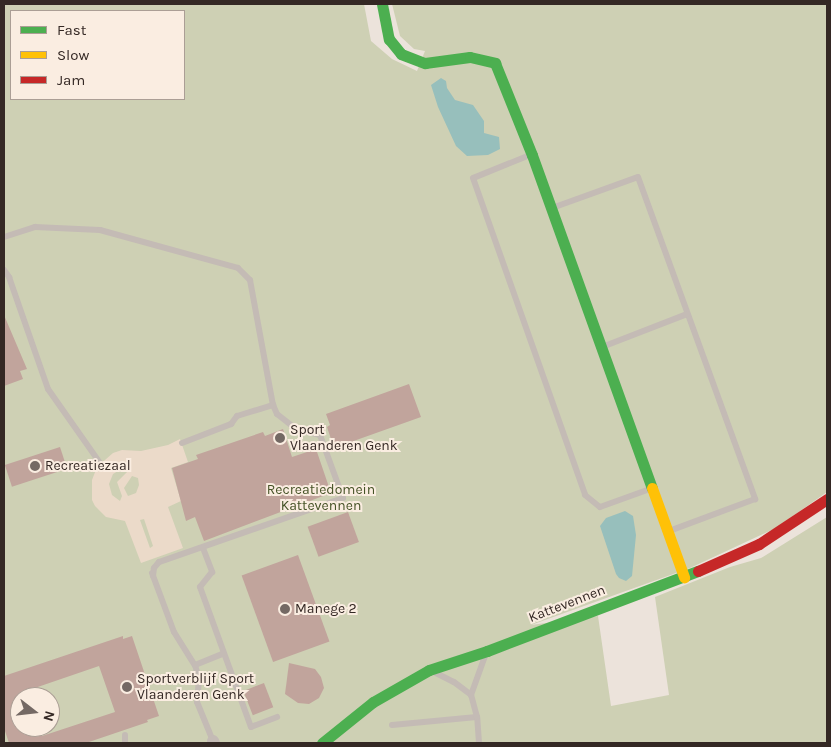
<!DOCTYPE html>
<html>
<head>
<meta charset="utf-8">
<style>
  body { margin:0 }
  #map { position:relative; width:831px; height:747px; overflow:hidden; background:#ece3db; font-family:Karla,sans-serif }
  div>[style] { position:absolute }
  .green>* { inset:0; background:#ced0b4 }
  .plaza>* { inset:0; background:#ebdac9 }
  .water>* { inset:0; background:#97bfbc }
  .building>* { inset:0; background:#c1a49c; transform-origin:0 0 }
  .lane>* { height:6px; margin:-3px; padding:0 3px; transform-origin:3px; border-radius:3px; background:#c4bbb5 }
  .street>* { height:12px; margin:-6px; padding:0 6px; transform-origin:6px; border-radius:6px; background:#c4bbb5 }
  .fast>* { height:11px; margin:-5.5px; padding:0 5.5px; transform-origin:5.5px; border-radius:5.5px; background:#4caf50 }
  .slow>* { height:11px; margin:-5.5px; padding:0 5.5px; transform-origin:5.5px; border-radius:5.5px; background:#ffc107 }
  .jam>* { height:11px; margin:-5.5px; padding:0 5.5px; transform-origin:5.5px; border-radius:5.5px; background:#c62828 }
  .dots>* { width:14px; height:14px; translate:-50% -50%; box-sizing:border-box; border:2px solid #faede1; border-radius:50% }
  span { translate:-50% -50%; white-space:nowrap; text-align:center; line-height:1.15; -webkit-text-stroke:4px #faede1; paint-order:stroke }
  .poi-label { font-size:14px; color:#342824 }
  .left { translate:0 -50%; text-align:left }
  .park-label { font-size:14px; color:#465327 }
  .street-label { font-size:14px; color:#342824 }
  .frame { position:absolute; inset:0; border:5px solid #342824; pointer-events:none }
  .legend { position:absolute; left:10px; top:10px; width:175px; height:90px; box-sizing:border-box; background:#faede1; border:1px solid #ab9e95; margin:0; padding:6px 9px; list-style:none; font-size:15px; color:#342824 }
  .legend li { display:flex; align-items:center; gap:10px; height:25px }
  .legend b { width:25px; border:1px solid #ab9e95 }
  .north { position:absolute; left:10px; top:687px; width:50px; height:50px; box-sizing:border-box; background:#faede1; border:1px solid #ab9e95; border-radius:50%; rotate:106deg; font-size:14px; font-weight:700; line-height:20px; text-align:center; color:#342824 }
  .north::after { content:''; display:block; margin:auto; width:18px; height:22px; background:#746964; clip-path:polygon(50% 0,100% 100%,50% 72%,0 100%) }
</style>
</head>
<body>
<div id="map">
  <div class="green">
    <i style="clip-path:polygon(evenodd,4px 4px,364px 4px,371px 41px,392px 59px,417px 71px,425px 51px,414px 49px,400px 36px,392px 4px,827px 4px,827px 492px,776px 528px,690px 568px,531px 625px,598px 616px,611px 706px,669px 695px,655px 597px,730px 567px,761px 558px,827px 517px,827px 743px,4px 743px,4px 4px,11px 11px,184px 11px,184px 99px,11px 99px,11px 11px,4px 4px,20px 697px,50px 697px,50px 727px,20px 727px,20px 697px)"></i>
  </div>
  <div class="plaza">
    <i style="clip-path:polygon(evenodd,180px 439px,188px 462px,171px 468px,181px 501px,168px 507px,183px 548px,141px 563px,125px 521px,106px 517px,95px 506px,92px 500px,92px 480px,97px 467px,113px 453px,122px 450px,141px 451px,168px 445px,180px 439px,123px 468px,129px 468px,129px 470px,117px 482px,122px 496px,120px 501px,112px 495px,109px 484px,113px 474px,123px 468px,180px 439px,132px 476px,138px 478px,139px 485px,136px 493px,128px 496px,124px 488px,132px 476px,180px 439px,144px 519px,153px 546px,150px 548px,140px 520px,144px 519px)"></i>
  </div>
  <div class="water">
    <i style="clip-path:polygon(441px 78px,446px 81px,447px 88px,455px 100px,473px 105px,484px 121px,484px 133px,499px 137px,500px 149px,488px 155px,467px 156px,456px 146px,438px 107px,431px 85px)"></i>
    <i style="clip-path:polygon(625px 511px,633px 516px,636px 535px,632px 576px,626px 581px,619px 578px,616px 574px,600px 526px,606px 518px)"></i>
  </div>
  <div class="building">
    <i style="clip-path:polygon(4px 315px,27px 369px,20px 371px,23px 379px,4px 386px)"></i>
    <i style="clip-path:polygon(409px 384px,421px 417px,334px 448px,327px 427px,330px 425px,326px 414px)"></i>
    <i style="clip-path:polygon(283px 429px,292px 457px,316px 449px,331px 493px,204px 541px,195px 517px,186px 521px,172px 468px,198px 459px,196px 455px,263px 432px,265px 436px)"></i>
    <i style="left:60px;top:447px;width:23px;height:58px;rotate:72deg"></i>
    <i style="left:348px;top:512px;width:32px;height:43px;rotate:70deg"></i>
    <i style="left:298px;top:555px;width:92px;height:60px;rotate:70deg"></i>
    <i style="clip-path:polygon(evenodd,123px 636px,123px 639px,132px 636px,159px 716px,147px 720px,148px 722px,86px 743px,9px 743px,4px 728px,4px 676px,123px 636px,99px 666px,115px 712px,42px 736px,38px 727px,20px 727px,20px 697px,28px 697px,26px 691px,99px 666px)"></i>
    <i style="clip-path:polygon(289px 663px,315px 669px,321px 677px,324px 688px,319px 698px,309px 704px,298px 703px,285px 694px)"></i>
    <i style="left:264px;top:683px;width:26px;height:22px;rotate:69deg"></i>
  </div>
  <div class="lane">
    <i style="left:530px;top:155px;width:61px;rotate:158deg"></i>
    <i style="left:473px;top:178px;width:336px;rotate:70.5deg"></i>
    <i style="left:585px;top:495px;width:19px;rotate:39deg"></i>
    <i style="left:600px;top:507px;width:53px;rotate:-19.8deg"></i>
    <i style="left:552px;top:208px;width:91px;rotate:-19.8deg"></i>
    <i style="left:638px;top:177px;width:343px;rotate:70deg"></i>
    <i style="left:755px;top:499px;width:92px;rotate:159.6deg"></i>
    <i style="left:4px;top:237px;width:33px;rotate:-18deg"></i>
    <i style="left:35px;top:227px;width:65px;rotate:2.6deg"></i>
    <i style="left:100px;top:230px;width:143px;rotate:15.4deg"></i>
    <i style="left:238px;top:268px;width:17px;rotate:45deg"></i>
    <i style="left:250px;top:280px;width:127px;rotate:79.6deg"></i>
    <i style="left:273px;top:405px;width:10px;rotate:66deg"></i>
    <i style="left:277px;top:414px;width:24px;rotate:38deg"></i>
    <i style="left:296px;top:429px;width:25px;rotate:14deg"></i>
    <i style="left:320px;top:435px;width:67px;rotate:69.9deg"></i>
    <i style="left:343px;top:498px;width:195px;rotate:160.8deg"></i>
    <i style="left:159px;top:562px;width:8px;rotate:130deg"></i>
    <i style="left:154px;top:568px;width:8px;rotate:97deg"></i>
    <i style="left:4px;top:270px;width:9px;rotate:54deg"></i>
    <i style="left:9px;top:277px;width:119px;rotate:70.8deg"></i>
    <i style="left:48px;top:389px;width:90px;rotate:54.9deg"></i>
    <i style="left:602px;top:347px;width:91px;rotate:-21.2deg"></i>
    <i style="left:182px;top:443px;width:53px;rotate:-21.2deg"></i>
    <i style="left:231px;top:424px;width:10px;rotate:-53deg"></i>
    <i style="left:237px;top:416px;width:38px;rotate:-17deg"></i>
    <i style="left:203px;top:548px;width:26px;rotate:69deg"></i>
    <i style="left:212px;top:572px;width:19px;rotate:129deg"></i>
    <i style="left:200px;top:587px;width:149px;rotate:70deg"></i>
    <i style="left:251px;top:727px;width:28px;rotate:-21deg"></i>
    <i style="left:152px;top:573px;width:63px;rotate:69.6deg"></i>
    <i style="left:174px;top:632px;width:39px;rotate:58deg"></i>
    <i style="left:195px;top:665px;width:15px;rotate:74deg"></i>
    <i style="left:199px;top:679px;width:23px;rotate:95deg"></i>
    <i style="left:197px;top:702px;width:42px;rotate:67.7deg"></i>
    <i style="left:195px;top:665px;width:29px;rotate:-22deg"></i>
    <i style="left:434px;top:672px;width:22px;rotate:27deg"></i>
    <i style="left:454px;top:682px;width:21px;rotate:37deg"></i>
    <i style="left:392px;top:725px;width:85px;rotate:-5.4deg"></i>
    <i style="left:125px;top:743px;width:8px;rotate:-90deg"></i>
    <i style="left:479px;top:743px;width:26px;rotate:-94deg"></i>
    <i style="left:477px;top:717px;width:23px;rotate:-105deg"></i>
    <i style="left:471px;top:695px;width:41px;rotate:-70.3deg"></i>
  </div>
  <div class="street">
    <i style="left:213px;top:741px;width:2px;rotate:63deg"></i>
  </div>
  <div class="fast">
    <i style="left:382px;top:4px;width:36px;rotate:79deg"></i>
    <i style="left:389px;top:39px;width:19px;rotate:51deg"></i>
    <i style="left:401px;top:54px;width:26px;rotate:21deg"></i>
    <i style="left:425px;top:63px;width:45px;rotate:-7.6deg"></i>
    <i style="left:470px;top:57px;width:26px;rotate:13deg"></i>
    <i style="left:495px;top:63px;width:99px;rotate:68.1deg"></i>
    <i style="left:532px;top:155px;width:354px;rotate:70.2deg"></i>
    <i style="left:322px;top:743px;width:65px;rotate:-38.8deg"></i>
    <i style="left:373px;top:702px;width:64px;rotate:-29.7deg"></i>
    <i style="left:429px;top:670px;width:61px;rotate:-18.1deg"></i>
    <i style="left:487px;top:651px;width:226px;rotate:-20.8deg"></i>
  </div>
  <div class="slow">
    <i style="left:652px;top:488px;width:95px;rotate:70.2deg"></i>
  </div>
  <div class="jam">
    <i style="left:698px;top:571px;width:67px;rotate:-23.9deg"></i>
    <i style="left:759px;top:544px;width:82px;rotate:-33.5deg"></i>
  </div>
  <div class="dots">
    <i style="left:280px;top:438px;background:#746964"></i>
    <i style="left:35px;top:466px;background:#746964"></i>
    <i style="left:285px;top:609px;background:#746964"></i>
    <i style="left:127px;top:687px;background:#746964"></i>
  </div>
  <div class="poi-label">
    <span class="left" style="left:290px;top:438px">Sport<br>Vlaanderen Genk</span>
    <span class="left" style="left:45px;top:466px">Recreatiezaal</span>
    <span class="left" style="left:295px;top:609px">Manege 2</span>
    <span class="left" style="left:137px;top:687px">Sportverblijf Sport<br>Vlaanderen Genk</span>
  </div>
  <div class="park-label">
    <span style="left:321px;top:498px">Recreatiedomein<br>Kattevennen</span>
  </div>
  <div class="street-label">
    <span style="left:567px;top:604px;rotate:-21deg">Kattevennen</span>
  </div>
  <div class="frame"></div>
  <ul class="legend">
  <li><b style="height:6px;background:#4caf50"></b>Fast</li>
  <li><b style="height:6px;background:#ffc107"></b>Slow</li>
  <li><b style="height:6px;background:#c62828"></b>Jam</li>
  </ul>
  <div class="north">N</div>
</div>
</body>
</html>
